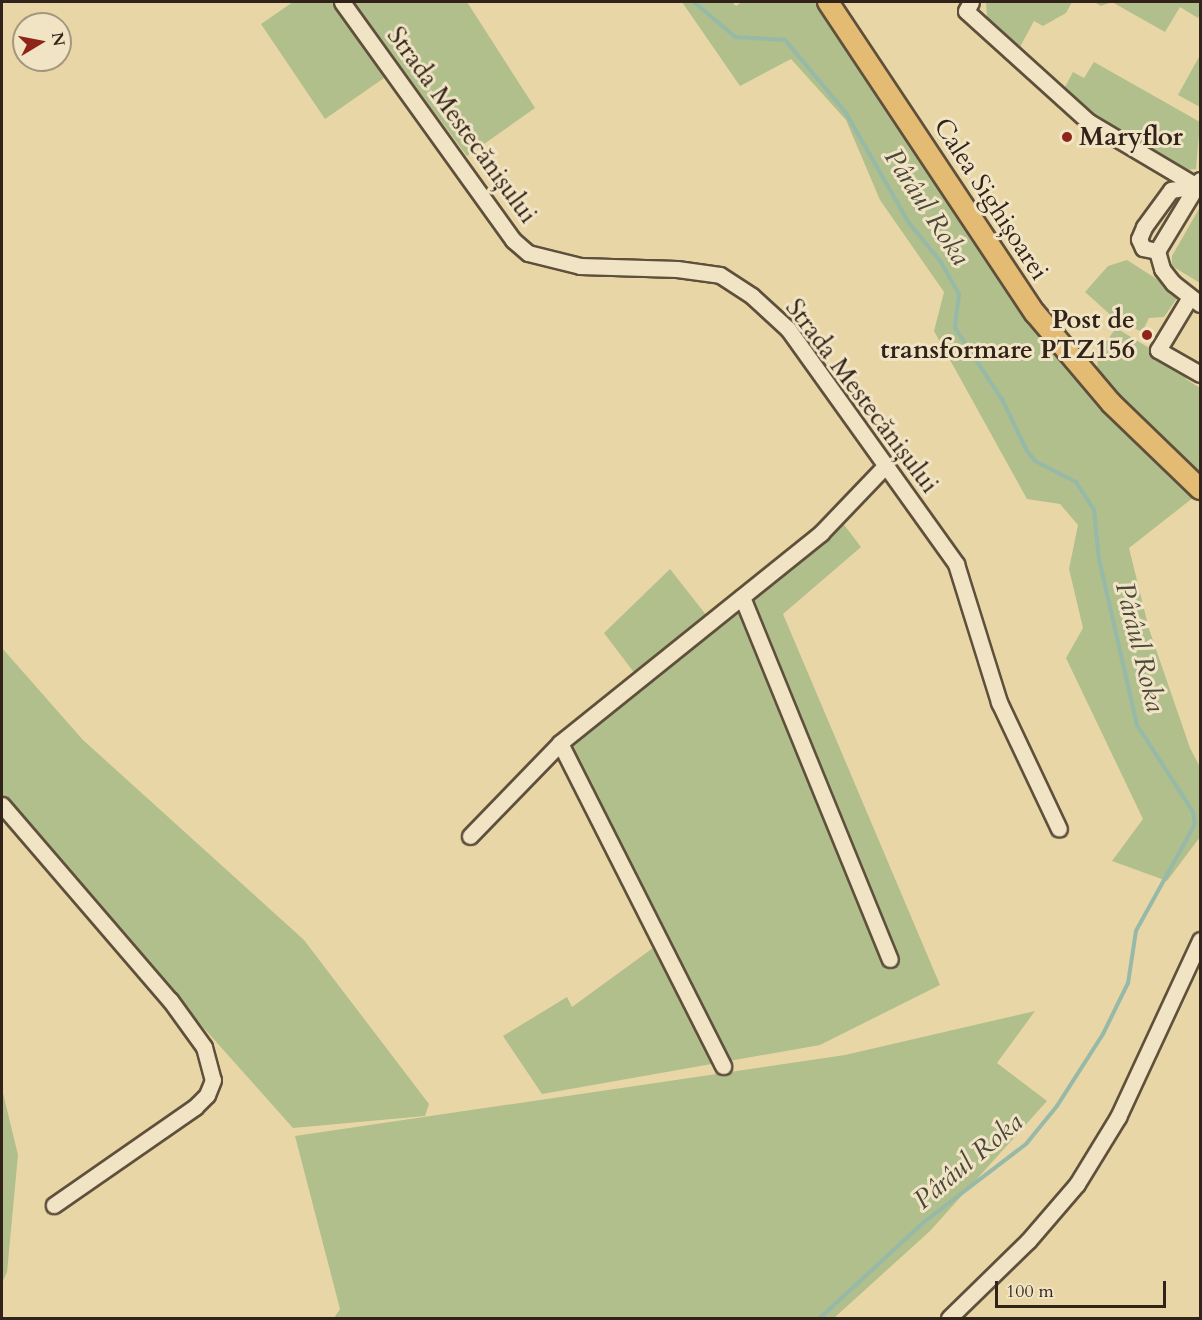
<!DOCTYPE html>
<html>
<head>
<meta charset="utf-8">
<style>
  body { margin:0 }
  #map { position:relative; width:1202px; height:1320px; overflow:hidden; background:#e9d6a6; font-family:Cardo,serif }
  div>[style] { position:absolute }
  .green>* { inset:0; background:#b0bf8c }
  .stream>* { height:4px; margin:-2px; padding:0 2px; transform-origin:2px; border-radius:2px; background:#97b9a7 }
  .roads { filter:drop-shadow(2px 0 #5f503c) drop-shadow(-2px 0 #5f503c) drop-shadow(0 2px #5f503c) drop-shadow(0 -2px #5f503c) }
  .minor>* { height:15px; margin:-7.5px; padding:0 7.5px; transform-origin:7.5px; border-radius:7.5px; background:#f1e4c5 }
  .major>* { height:20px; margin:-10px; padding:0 10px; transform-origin:10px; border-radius:10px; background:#e4bb73 }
  .dots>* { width:16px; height:16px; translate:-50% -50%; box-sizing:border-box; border:3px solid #f1e4c5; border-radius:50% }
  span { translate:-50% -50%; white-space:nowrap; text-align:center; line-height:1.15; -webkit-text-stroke:6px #f1e4c5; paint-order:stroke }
  .street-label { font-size:26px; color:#312319 }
  .poi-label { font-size:26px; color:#312319; font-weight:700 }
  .left { translate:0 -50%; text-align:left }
  .right { translate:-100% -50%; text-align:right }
  .water-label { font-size:27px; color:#4a483c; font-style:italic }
  .frame { position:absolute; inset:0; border:3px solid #312319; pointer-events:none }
  .north { position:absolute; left:12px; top:12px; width:60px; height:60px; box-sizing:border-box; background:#f1e4c5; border:2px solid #a49780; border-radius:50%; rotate:80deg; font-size:16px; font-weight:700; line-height:24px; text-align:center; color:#312319 }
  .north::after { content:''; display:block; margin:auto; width:21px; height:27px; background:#8f2418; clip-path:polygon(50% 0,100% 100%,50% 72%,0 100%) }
  .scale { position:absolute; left:995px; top:1281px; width:171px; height:27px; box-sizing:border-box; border:3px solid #312319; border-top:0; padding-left:8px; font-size:18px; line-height:21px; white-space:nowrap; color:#312319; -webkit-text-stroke:4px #f1e4c5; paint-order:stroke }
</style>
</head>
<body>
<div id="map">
  <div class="green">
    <i style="clip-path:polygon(293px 2px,332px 2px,384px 78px,325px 119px,261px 24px)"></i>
    <i style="clip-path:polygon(352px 2px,467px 2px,535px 108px,467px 156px)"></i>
    <i style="clip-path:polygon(682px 2px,732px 2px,736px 6px,742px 2px,817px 2px,1026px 318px,1106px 411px,1194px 497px,1129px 548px,1149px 629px,1190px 748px,1200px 767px,1200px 837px,1167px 881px,1112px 861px,1143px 819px,1066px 658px,1083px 628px,1069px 569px,1078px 525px,1060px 504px,1027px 499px,934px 331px,944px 292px,880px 200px,846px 120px,791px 59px,740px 86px)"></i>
    <i style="clip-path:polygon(986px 2px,1072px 2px,1066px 13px,1043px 26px,1034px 21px,1020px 47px,987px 17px)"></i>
    <i style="clip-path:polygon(1094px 2px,1200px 2px,1200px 14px,1198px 18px,1180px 7px,1165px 32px,1112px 2px,1101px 6px)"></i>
    <i style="clip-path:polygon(1200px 55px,1200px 107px,1178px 95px)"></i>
    <i style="clip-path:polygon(1094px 62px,1200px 122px,1196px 169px,1187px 170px,1106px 124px,1065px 87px,1073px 72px,1084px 78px)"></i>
    <i style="clip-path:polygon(1200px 207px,1200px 283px,1172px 266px,1172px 256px)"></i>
    <i style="clip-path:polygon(1127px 260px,1180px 294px,1164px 317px,1149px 318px,1142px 332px,1114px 318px,1085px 292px,1108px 266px)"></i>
    <i style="clip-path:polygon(1116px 328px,1189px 372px,1186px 379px,1200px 388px,1200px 478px,1097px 373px,1098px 353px)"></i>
    <i style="clip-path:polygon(842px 522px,861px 547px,783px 614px,940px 985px,820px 1045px,542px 1094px,503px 1036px,567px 997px,572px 1007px,668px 937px,569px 743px,642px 683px,604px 633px,670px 569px,714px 625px)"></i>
    <i style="clip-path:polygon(2px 648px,83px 740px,304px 940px,429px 1104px,425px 1116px,293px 1128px,2px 802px)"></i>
    <i style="clip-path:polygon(1035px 1011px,997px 1063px,1047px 1101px,930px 1231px,834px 1318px,334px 1318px,340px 1309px,295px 1136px,845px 1055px)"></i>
    <i style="clip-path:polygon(2px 1089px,18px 1155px,7px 1272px,2px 1283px)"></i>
  </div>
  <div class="stream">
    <i style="left:694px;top:2px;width:54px;rotate:40.5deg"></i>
    <i style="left:735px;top:37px;width:50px;rotate:3.4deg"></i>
    <i style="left:785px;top:40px;width:95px;rotate:50.1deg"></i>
    <i style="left:846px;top:113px;width:127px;rotate:60.2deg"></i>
    <i style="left:909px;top:223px;width:50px;rotate:50.6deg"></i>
    <i style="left:941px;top:262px;width:37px;rotate:61deg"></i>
    <i style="left:959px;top:294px;width:34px;rotate:97deg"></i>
    <i style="left:955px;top:328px;width:87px;rotate:56.7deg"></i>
    <i style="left:1003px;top:401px;width:55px;rotate:64.4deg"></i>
    <i style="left:1027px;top:451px;width:13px;rotate:51deg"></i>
    <i style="left:1035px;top:461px;width:46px;rotate:27.1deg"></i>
    <i style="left:1076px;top:482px;width:33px;rotate:57deg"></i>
    <i style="left:1094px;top:510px;width:49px;rotate:84.2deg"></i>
    <i style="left:1099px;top:559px;width:170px;rotate:77.1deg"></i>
    <i style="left:1137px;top:725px;width:103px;rotate:57.2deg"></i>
    <i style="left:1193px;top:812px;width:12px;rotate:81deg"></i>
    <i style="left:1195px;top:824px;width:122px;rotate:118.9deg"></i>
    <i style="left:1136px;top:931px;width:53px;rotate:98.7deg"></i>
    <i style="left:1128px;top:983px;width:57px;rotate:116.1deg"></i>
    <i style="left:1103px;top:1034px;width:85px;rotate:122.6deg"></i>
    <i style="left:1057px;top:1106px;width:49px;rotate:129.2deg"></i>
    <i style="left:1026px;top:1144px;width:128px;rotate:142.6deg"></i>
    <i style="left:924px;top:1222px;width:142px;rotate:137.3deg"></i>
  </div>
  <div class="roads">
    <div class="minor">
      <i style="left:342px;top:2px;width:293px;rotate:54.3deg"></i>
      <i style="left:513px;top:240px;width:20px;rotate:41deg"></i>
      <i style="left:528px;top:253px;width:54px;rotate:14deg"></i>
      <i style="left:580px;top:266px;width:97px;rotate:1.8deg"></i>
      <i style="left:677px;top:269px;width:43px;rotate:7.9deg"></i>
      <i style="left:720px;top:275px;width:38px;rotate:33deg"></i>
      <i style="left:752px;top:296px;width:49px;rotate:42.5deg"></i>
      <i style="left:788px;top:329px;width:289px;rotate:54.4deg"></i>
      <i style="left:956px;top:564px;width:145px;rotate:72.7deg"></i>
      <i style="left:999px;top:702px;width:140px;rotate:64.7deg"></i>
      <i style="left:971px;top:2px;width:10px;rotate:119deg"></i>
      <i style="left:966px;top:11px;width:166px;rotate:42.1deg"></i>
      <i style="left:1089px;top:122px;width:126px;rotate:30.7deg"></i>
      <i style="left:1157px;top:251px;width:14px;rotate:-168deg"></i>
      <i style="left:1143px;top:248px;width:10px;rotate:-114deg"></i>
      <i style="left:1139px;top:239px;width:13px;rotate:-67deg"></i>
      <i style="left:1144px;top:227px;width:46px;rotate:-53.9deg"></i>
      <i style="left:1171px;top:190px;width:26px;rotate:-9deg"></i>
      <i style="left:1157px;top:251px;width:83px;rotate:-58.8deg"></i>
      <i style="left:1157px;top:251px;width:19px;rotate:74deg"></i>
      <i style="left:1162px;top:269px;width:18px;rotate:52deg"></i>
      <i style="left:1173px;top:283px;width:34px;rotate:38deg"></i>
      <i style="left:1190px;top:297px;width:62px;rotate:121.1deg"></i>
      <i style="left:1158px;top:350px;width:48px;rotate:29.7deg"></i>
      <i style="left:742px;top:597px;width:391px;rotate:67.8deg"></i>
      <i style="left:560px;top:743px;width:362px;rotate:63.2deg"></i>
      <i style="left:2px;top:805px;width:257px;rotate:49.3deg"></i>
      <i style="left:170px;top:1000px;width:58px;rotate:54.1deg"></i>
      <i style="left:204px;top:1047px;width:34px;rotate:75deg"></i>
      <i style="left:213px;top:1080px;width:16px;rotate:112deg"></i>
      <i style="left:207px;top:1095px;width:17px;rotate:135deg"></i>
      <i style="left:195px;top:1107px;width:172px;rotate:145.2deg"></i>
      <i style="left:470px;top:836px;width:129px;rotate:-45.9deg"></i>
      <i style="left:560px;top:743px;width:335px;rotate:-38.8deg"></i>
      <i style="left:821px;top:533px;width:93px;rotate:-46.3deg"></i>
      <i style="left:949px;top:1318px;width:110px;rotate:-44.3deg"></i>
      <i style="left:1028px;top:1241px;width:75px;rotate:-49.3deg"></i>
      <i style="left:1077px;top:1184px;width:79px;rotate:-58.5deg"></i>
      <i style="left:1118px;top:1117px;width:195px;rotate:-65.1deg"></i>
    </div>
    <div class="major">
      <i style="left:828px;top:2px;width:374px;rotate:56.4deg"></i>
      <i style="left:1035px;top:313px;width:118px;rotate:49.8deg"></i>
      <i style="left:1111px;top:403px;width:124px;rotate:44deg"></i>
    </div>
  </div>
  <div class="dots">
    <i style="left:1067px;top:137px;background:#8f2418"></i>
    <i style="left:1147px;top:335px;background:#8f2418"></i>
  </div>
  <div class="street-label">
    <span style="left:462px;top:125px;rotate:54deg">Strada Mestecănișului</span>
    <span style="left:991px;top:199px;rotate:57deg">Calea Sighișoarei</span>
    <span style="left:862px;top:396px;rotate:53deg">Strada Mestecănișului</span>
  </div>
  <div class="poi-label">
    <span class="left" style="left:1079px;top:137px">Maryflor</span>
    <span class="right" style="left:1135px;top:335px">Post de<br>transformare PTZ156</span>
  </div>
  <div class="water-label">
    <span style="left:927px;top:207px;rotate:57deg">Pârâul Roka</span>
    <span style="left:1140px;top:647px;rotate:76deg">Pârâul Roka</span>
    <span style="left:968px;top:1161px;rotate:-40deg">Pârâul Roka</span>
  </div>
  <div class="frame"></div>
  <div class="north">N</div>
  <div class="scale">100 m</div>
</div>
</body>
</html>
